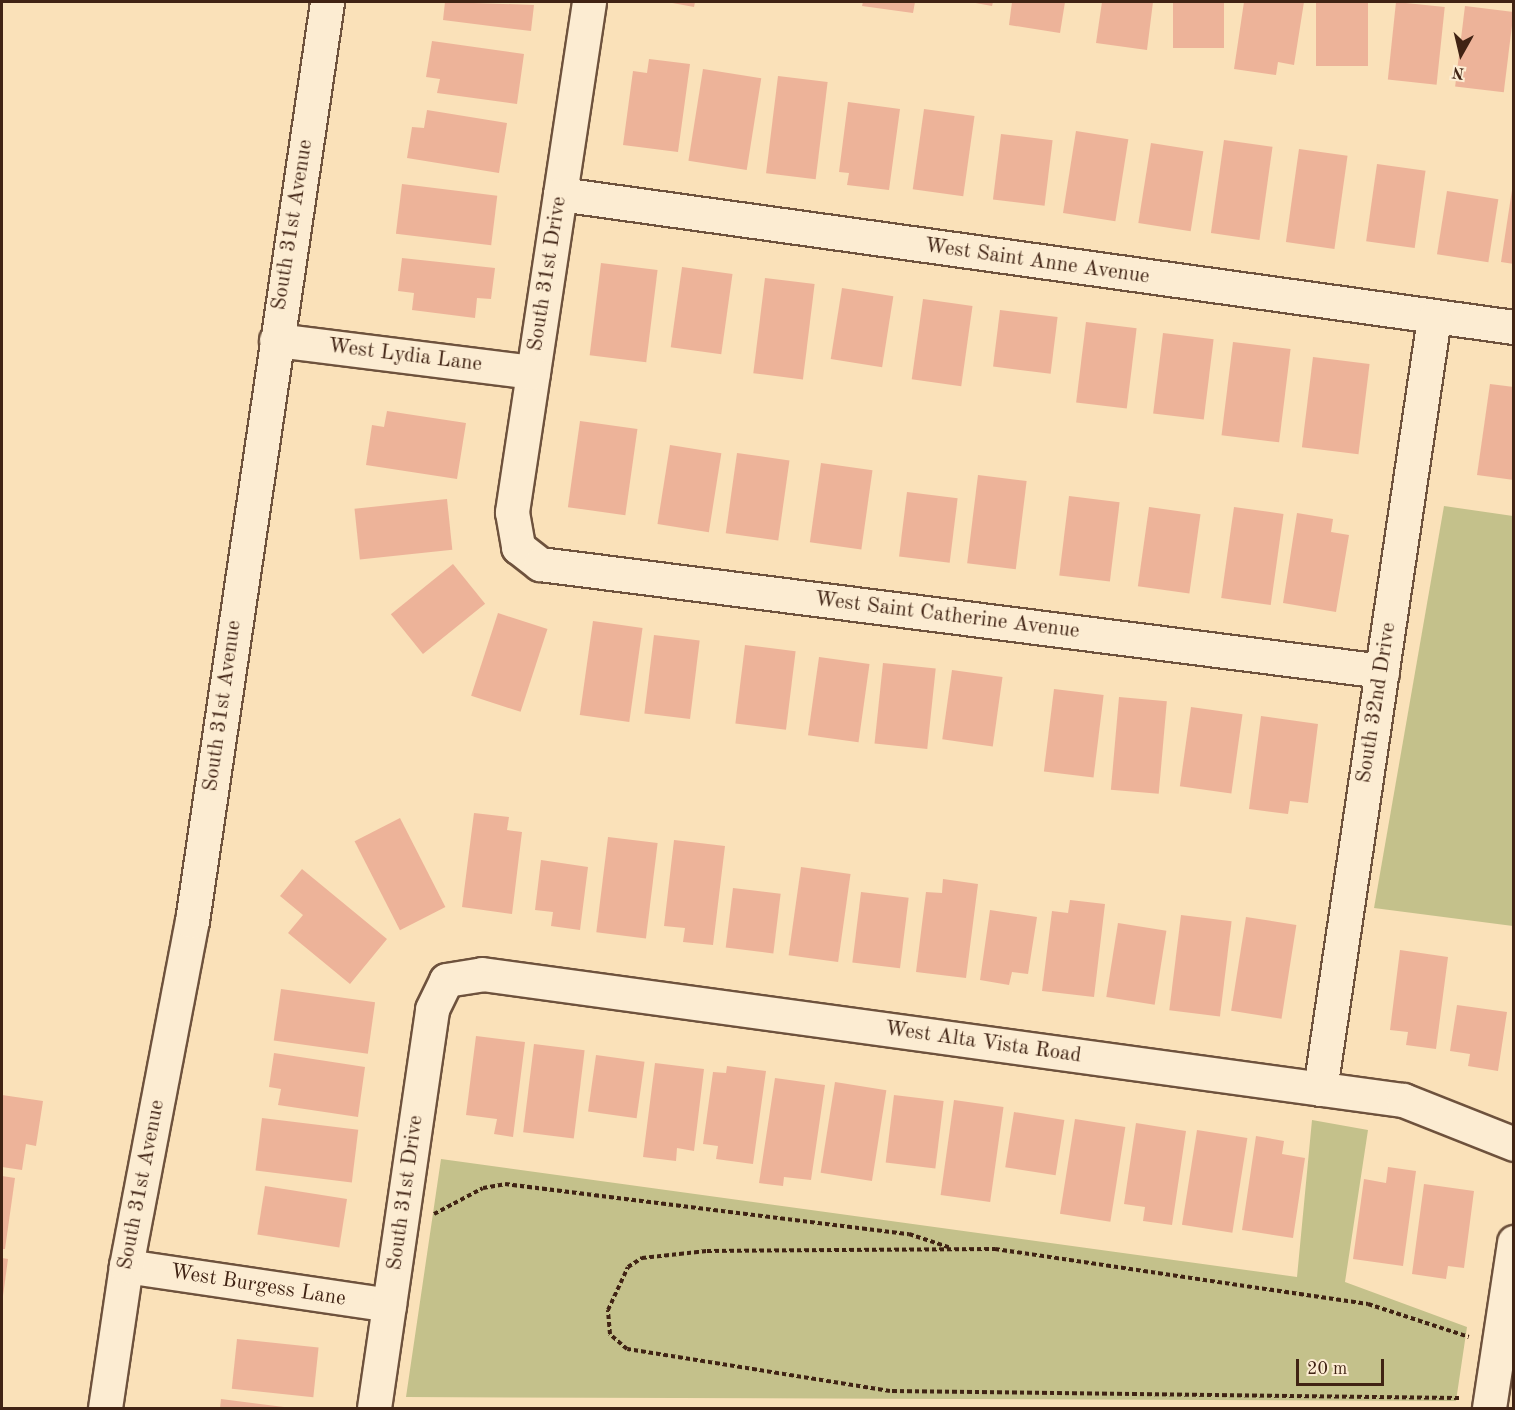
<!DOCTYPE html>
<html>
<head>
<meta charset="utf-8">
<style>
  body { margin:0 }
  #map { position:relative; width:1515px; height:1410px; overflow:hidden; background:#fae1b9; font-family:"Old Standard TT",serif }
  div>[style] { position:absolute }
  .green>* { inset:0; background:#c4c18b }
  .building>* { inset:0; background:#edb399; transform-origin:0 0 }
  .path>* { height:4px; margin-top:-2px; transform-origin:0; background:repeating-linear-gradient(90deg,#402314 0 4.5px,transparent 0 7.5px) }
  .roads { filter:drop-shadow(2px 0 #6e523d) drop-shadow(-2px 0 #6e523d) drop-shadow(0 2px #6e523d) drop-shadow(0 -2px #6e523d) }
  .minor>* { height:33px; margin:-16.5px; padding:0 16.5px; transform-origin:16.5px; border-radius:16.5px; background:#fcecd2 }
  span { translate:-50% -50%; white-space:nowrap; text-align:center; line-height:1.15; -webkit-text-stroke:4.5px #fcecd2; paint-order:stroke }
  .street-label { font-size:21px; color:#402314 }
  .frame { position:absolute; inset:0; border:3px solid #402314; pointer-events:none }
  .north { position:absolute; left:1431px; top:24px; width:60px; height:60px; -webkit-text-stroke:4px #fcecd2; paint-order:stroke; rotate:188deg; font-size:16px; font-weight:700; line-height:24px; text-align:center; color:#402314 }
  .north::after { content:''; display:block; margin:auto; width:21px; height:27px; background:#402314; clip-path:polygon(50% 0,100% 100%,50% 72%,0 100%) }
  .scale { position:absolute; left:1296px; top:1359px; width:88px; height:27px; box-sizing:border-box; border:3px solid #402314; border-top:0; padding-left:8px; font-size:18px; line-height:21px; white-space:nowrap; color:#402314; -webkit-text-stroke:4px #fcecd2; paint-order:stroke }
</style>
</head>
<body>
<div id="map">
  <div class="green">
    <i style="clip-path:polygon(1444px 506px,1513px 516px,1513px 926px,1374px 908px)"></i>
    <i style="clip-path:polygon(1312px 1120px,1368px 1130px,1345px 1282px,1467px 1327px,1456px 1401px,406px 1397px,441px 1159px,1297px 1277px)"></i>
  </div>
  <div class="building">
    <i style="clip-path:polygon(445px 2px,534px 5px,531px 31px,443px 20px)"></i>
    <i style="clip-path:polygon(667px 2px,695px 2px,694px 7px)"></i>
    <i style="clip-path:polygon(863px 2px,915px 2px,913px 13px,862px 6px)"></i>
    <i style="clip-path:polygon(970px 2px,993px 2px,992px 6px)"></i>
    <i style="clip-path:polygon(1012px 2px,1065px 2px,1060px 33px,1009px 25px)"></i>
    <i style="clip-path:polygon(1102px 2px,1153px 2px,1147px 50px,1096px 43px)"></i>
    <i style="left:1173px;top:2px;width:51px;height:46px"></i>
    <i style="clip-path:polygon(1244px 2px,1304px 2px,1294px 65px,1278px 62px,1276px 75px,1234px 69px)"></i>
    <i style="left:1316px;top:2px;width:52px;height:64px"></i>
    <i style="left:1396px;top:2px;width:49px;height:78px;rotate:6deg"></i>
    <i style="left:1465px;top:6px;width:49px;height:81px;rotate:7deg"></i>
    <i style="clip-path:polygon(432px 41px,524px 54px,517px 104px,437px 93px,440px 79px,426px 77px)"></i>
    <i style="clip-path:polygon(649px 59px,690px 64px,678px 152px,623px 145px,633px 71px,647px 73px)"></i>
    <i style="left:703px;top:69px;width:59px;height:93px;rotate:9deg"></i>
    <i style="left:778px;top:76px;width:50px;height:98px;rotate:7deg"></i>
    <i style="clip-path:polygon(848px 102px,900px 109px,889px 190px,847px 185px,849px 173px,839px 172px)"></i>
    <i style="left:924px;top:109px;width:51px;height:81px;rotate:8deg"></i>
    <i style="clip-path:polygon(427px 110px,507px 123px,499px 173px,407px 158px,412px 127px,424px 128px)"></i>
    <i style="left:1076px;top:131px;width:53px;height:83px;rotate:9deg"></i>
    <i style="left:1001px;top:134px;width:52px;height:66px;rotate:7deg"></i>
    <i style="left:1224px;top:140px;width:49px;height:94px;rotate:8deg"></i>
    <i style="left:1151px;top:143px;width:53px;height:81px;rotate:9deg"></i>
    <i style="left:1299px;top:149px;width:49px;height:94px;rotate:8deg"></i>
    <i style="left:1377px;top:164px;width:49px;height:78px;rotate:8deg"></i>
    <i style="clip-path:polygon(1514px 177px,1514px 264px,1501px 262px)"></i>
    <i style="left:402px;top:184px;width:96px;height:50px;rotate:7deg"></i>
    <i style="left:1447px;top:191px;width:52px;height:64px;rotate:9deg"></i>
    <i style="clip-path:polygon(402px 258px,495px 268px,491px 299px,477px 298px,475px 318px,412px 310px,414px 293px,398px 291px)"></i>
    <i style="left:601px;top:263px;width:57px;height:93px;rotate:7deg"></i>
    <i style="left:682px;top:267px;width:51px;height:81px;rotate:8deg"></i>
    <i style="left:765px;top:278px;width:50px;height:96px;rotate:7deg"></i>
    <i style="left:842px;top:288px;width:52px;height:72px;rotate:9deg"></i>
    <i style="left:923px;top:299px;width:50px;height:81px;rotate:8deg"></i>
    <i style="left:1000px;top:310px;width:58px;height:57px;rotate:7deg"></i>
    <i style="left:1086px;top:322px;width:51px;height:81px;rotate:7deg"></i>
    <i style="left:1163px;top:333px;width:51px;height:81px;rotate:7deg"></i>
    <i style="left:1233px;top:342px;width:58px;height:94px;rotate:7deg"></i>
    <i style="left:1313px;top:357px;width:57px;height:91px;rotate:7deg"></i>
    <i style="clip-path:polygon(1490px 384px,1514px 387px,1514px 480px,1477px 475px)"></i>
    <i style="clip-path:polygon(387px 411px,466px 423px,457px 479px,366px 465px,372px 425px,384px 427px)"></i>
    <i style="left:580px;top:421px;width:58px;height:87px;rotate:8deg"></i>
    <i style="left:670px;top:445px;width:52px;height:80px;rotate:9deg"></i>
    <i style="left:737px;top:453px;width:53px;height:81px;rotate:8deg"></i>
    <i style="left:821px;top:463px;width:52px;height:80px;rotate:8deg"></i>
    <i style="left:978px;top:475px;width:49px;height:89px;rotate:7deg"></i>
    <i style="left:907px;top:492px;width:51px;height:65px;rotate:7deg"></i>
    <i style="left:1069px;top:496px;width:51px;height:80px;rotate:7deg"></i>
    <i style="left:447px;top:499px;width:51px;height:93px;rotate:84deg"></i>
    <i style="left:1149px;top:507px;width:52px;height:80px;rotate:8deg"></i>
    <i style="left:1234px;top:507px;width:50px;height:92px;rotate:8deg"></i>
    <i style="clip-path:polygon(1297px 513px,1333px 519px,1331px 532px,1349px 535px,1336px 612px,1283px 603px)"></i>
    <i style="left:453px;top:564px;width:51px;height:80px;rotate:51deg"></i>
    <i style="left:498px;top:613px;width:52px;height:87px;rotate:18deg"></i>
    <i style="left:593px;top:621px;width:50px;height:95px;rotate:8deg"></i>
    <i style="left:654px;top:635px;width:46px;height:79px;rotate:7deg"></i>
    <i style="left:745px;top:645px;width:51px;height:79px;rotate:7deg"></i>
    <i style="left:819px;top:657px;width:51px;height:79px;rotate:8deg"></i>
    <i style="left:883px;top:663px;width:53px;height:81px;rotate:6deg"></i>
    <i style="left:952px;top:670px;width:51px;height:70px;rotate:8deg"></i>
    <i style="left:1054px;top:689px;width:50px;height:83px;rotate:7deg"></i>
    <i style="left:1119px;top:697px;width:48px;height:93px;rotate:5deg"></i>
    <i style="left:1191px;top:707px;width:52px;height:80px;rotate:8deg"></i>
    <i style="clip-path:polygon(1261px 716px,1318px 724px,1308px 803px,1290px 801px,1288px 814px,1249px 809px)"></i>
    <i style="clip-path:polygon(474px 813px,509px 817px,507px 830px,522px 832px,512px 914px,462px 907px)"></i>
    <i style="left:400px;top:818px;width:100px;height:51px;rotate:63deg"></i>
    <i style="left:608px;top:837px;width:50px;height:96px;rotate:7deg"></i>
    <i style="clip-path:polygon(674px 840px,725px 846px,713px 945px,683px 942px,685px 928px,664px 926px)"></i>
    <i style="clip-path:polygon(541px 860px,588px 867px,580px 930px,551px 926px,553px 912px,535px 910px)"></i>
    <i style="left:801px;top:867px;width:50px;height:89px;rotate:8deg"></i>
    <i style="clip-path:polygon(302px 869px,387px 939px,350px 984px,288px 933px,303px 915px,280px 896px)"></i>
    <i style="clip-path:polygon(943px 879px,978px 884px,966px 978px,916px 972px,926px 892px,942px 893px)"></i>
    <i style="left:733px;top:888px;width:48px;height:60px;rotate:7deg"></i>
    <i style="left:861px;top:892px;width:48px;height:71px;rotate:7deg"></i>
    <i style="clip-path:polygon(1070px 900px,1105px 904px,1094px 997px,1042px 991px,1052px 911px,1068px 913px)"></i>
    <i style="clip-path:polygon(990px 910px,1037px 917px,1028px 974px,1012px 972px,1009px 985px,980px 980px)"></i>
    <i style="left:1181px;top:915px;width:51px;height:96px;rotate:7deg"></i>
    <i style="left:1246px;top:917px;width:51px;height:95px;rotate:9deg"></i>
    <i style="left:1118px;top:923px;width:49px;height:75px;rotate:9deg"></i>
    <i style="clip-path:polygon(1400px 950px,1448px 957px,1436px 1049px,1406px 1045px,1408px 1032px,1390px 1030px)"></i>
    <i style="left:281px;top:989px;width:95px;height:52px;rotate:8deg"></i>
    <i style="clip-path:polygon(1457px 1005px,1507px 1012px,1498px 1071px,1468px 1066px,1470px 1054px,1450px 1051px)"></i>
    <i style="clip-path:polygon(476px 1036px,525px 1042px,513px 1137px,494px 1134px,497px 1119px,466px 1115px)"></i>
    <i style="left:534px;top:1044px;width:51px;height:89px;rotate:7deg"></i>
    <i style="clip-path:polygon(274px 1053px,365px 1067px,358px 1117px,278px 1105px,281px 1089px,269px 1087px)"></i>
    <i style="left:596px;top:1055px;width:49px;height:57px;rotate:8deg"></i>
    <i style="clip-path:polygon(655px 1063px,704px 1069px,694px 1151px,677px 1148px,676px 1161px,643px 1157px)"></i>
    <i style="clip-path:polygon(727px 1066px,766px 1071px,753px 1164px,716px 1159px,718px 1146px,703px 1144px,713px 1072px,726px 1073px)"></i>
    <i style="clip-path:polygon(775px 1078px,825px 1085px,811px 1180px,784px 1177px,783px 1186px,759px 1183px)"></i>
    <i style="left:835px;top:1082px;width:52px;height:92px;rotate:9deg"></i>
    <i style="clip-path:polygon(2px 1095px,43px 1101px,36px 1146px,26px 1144px,22px 1170px,2px 1167px)"></i>
    <i style="left:894px;top:1095px;width:50px;height:68px;rotate:7deg"></i>
    <i style="left:954px;top:1100px;width:50px;height:96px;rotate:8deg"></i>
    <i style="left:1014px;top:1112px;width:51px;height:56px;rotate:9deg"></i>
    <i style="left:262px;top:1118px;width:97px;height:53px;rotate:7deg"></i>
    <i style="left:1075px;top:1119px;width:51px;height:96px;rotate:9deg"></i>
    <i style="clip-path:polygon(1136px 1123px,1186px 1131px,1172px 1225px,1143px 1221px,1145px 1207px,1124px 1204px)"></i>
    <i style="left:1197px;top:1130px;width:51px;height:96px;rotate:9deg"></i>
    <i style="clip-path:polygon(1256px 1136px,1284px 1141px,1282px 1154px,1305px 1158px,1293px 1238px,1242px 1230px)"></i>
    <i style="clip-path:polygon(1388px 1167px,1416px 1171px,1403px 1266px,1353px 1259px,1364px 1179px,1386px 1183px)"></i>
    <i style="clip-path:polygon(2px 1176px,15px 1178px,5px 1249px,2px 1249px)"></i>
    <i style="clip-path:polygon(1424px 1184px,1474px 1191px,1464px 1268px,1448px 1266px,1446px 1279px,1412px 1274px)"></i>
    <i style="left:265px;top:1186px;width:83px;height:49px;rotate:9deg"></i>
    <i style="clip-path:polygon(2px 1258px,8px 1259px,3px 1296px,2px 1296px)"></i>
    <i style="left:237px;top:1339px;width:82px;height:50px;rotate:6deg"></i>
    <i style="clip-path:polygon(221px 1399px,284px 1407px,284px 1408px,220px 1408px)"></i>
  </div>
  <div class="path">
    <i style="left:434px;top:1214px;width:55px;rotate:-28deg"></i>
    <i style="left:483px;top:1188px;width:22px;rotate:-10deg"></i>
    <i style="left:505px;top:1184px;width:407px;rotate:7.1deg"></i>
    <i style="left:909px;top:1234px;width:44px;rotate:18.4deg"></i>
    <i style="left:1459px;top:1398px;width:569px;rotate:-179.3deg"></i>
    <i style="left:890px;top:1391px;width:266px;rotate:-170.9deg"></i>
    <i style="left:627px;top:1349px;width:23px;rotate:-139deg"></i>
    <i style="left:610px;top:1334px;width:24px;rotate:-95deg"></i>
    <i style="left:608px;top:1310px;width:47px;rotate:-65.1deg"></i>
    <i style="left:628px;top:1267px;width:17px;rotate:-33deg"></i>
    <i style="left:642px;top:1258px;width:65px;rotate:-6.1deg"></i>
    <i style="left:707px;top:1251px;width:288px;rotate:-0.4deg"></i>
    <i style="left:995px;top:1249px;width:377px;rotate:8.4deg"></i>
    <i style="left:1368px;top:1304px;width:106px;rotate:18.1deg"></i>
  </div>
  <div class="roads">
    <div class="minor">
      <i style="left:589px;top:2px;width:516px;rotate:98.59deg"></i>
      <i style="left:512px;top:512px;width:36px;rotate:80deg"></i>
      <i style="left:518px;top:547px;width:28px;rotate:38deg"></i>
      <i style="left:540px;top:564px;width:849px;rotate:7.24deg"></i>
      <i style="left:560px;top:194px;width:963px;rotate:7.94deg"></i>
      <i style="left:276px;top:340px;width:259px;rotate:7.1deg"></i>
      <i style="left:1320px;top:1089px;width:779px;rotate:-81.59deg"></i>
      <i style="left:126px;top:1266px;width:266px;rotate:8.4deg"></i>
      <i style="left:105px;top:1408px;width:144px;rotate:-81.6deg"></i>
      <i style="left:126px;top:1266px;width:351px;rotate:-79.2deg"></i>
      <i style="left:192px;top:921px;width:929px;rotate:-81.64deg"></i>
      <i style="left:374px;top:1408px;width:403px;rotate:-81.7deg"></i>
      <i style="left:432px;top:1009px;width:32px;rotate:-64deg"></i>
      <i style="left:446px;top:980px;width:36px;rotate:-9deg"></i>
      <i style="left:482px;top:974px;width:930px;rotate:7.79deg"></i>
      <i style="left:1403px;top:1100px;width:119px;rotate:21.6deg"></i>
      <i style="left:1489px;top:1408px;width:168px;rotate:-81.4deg"></i>
    </div>
  </div>
  <div class="street-label">
    <span style="left:293px;top:225px;rotate:-81deg">South 31st Avenue</span>
    <span style="left:1037px;top:262px;rotate:8deg">West Saint Anne Avenue</span>
    <span style="left:548px;top:274px;rotate:-81deg">South 31st Drive</span>
    <span style="left:405px;top:356px;rotate:7deg">West Lydia Lane</span>
    <span style="left:947px;top:616px;rotate:7deg">West Saint Catherine Avenue</span>
    <span style="left:1377px;top:703px;rotate:-81deg">South 32nd Drive</span>
    <span style="left:223px;top:706px;rotate:-82deg">South 31st Avenue</span>
    <span style="left:983px;top:1043px;rotate:8deg">West Alta Vista Road</span>
    <span style="left:142px;top:1185px;rotate:-79deg">South 31st Avenue</span>
    <span style="left:406px;top:1193px;rotate:-82deg">South 31st Drive</span>
    <span style="left:258px;top:1286px;rotate:9deg">West Burgess Lane</span>
  </div>
  <div class="frame"></div>
  <div class="north">N</div>
  <div class="scale">20 m</div>
</div>
</body>
</html>
